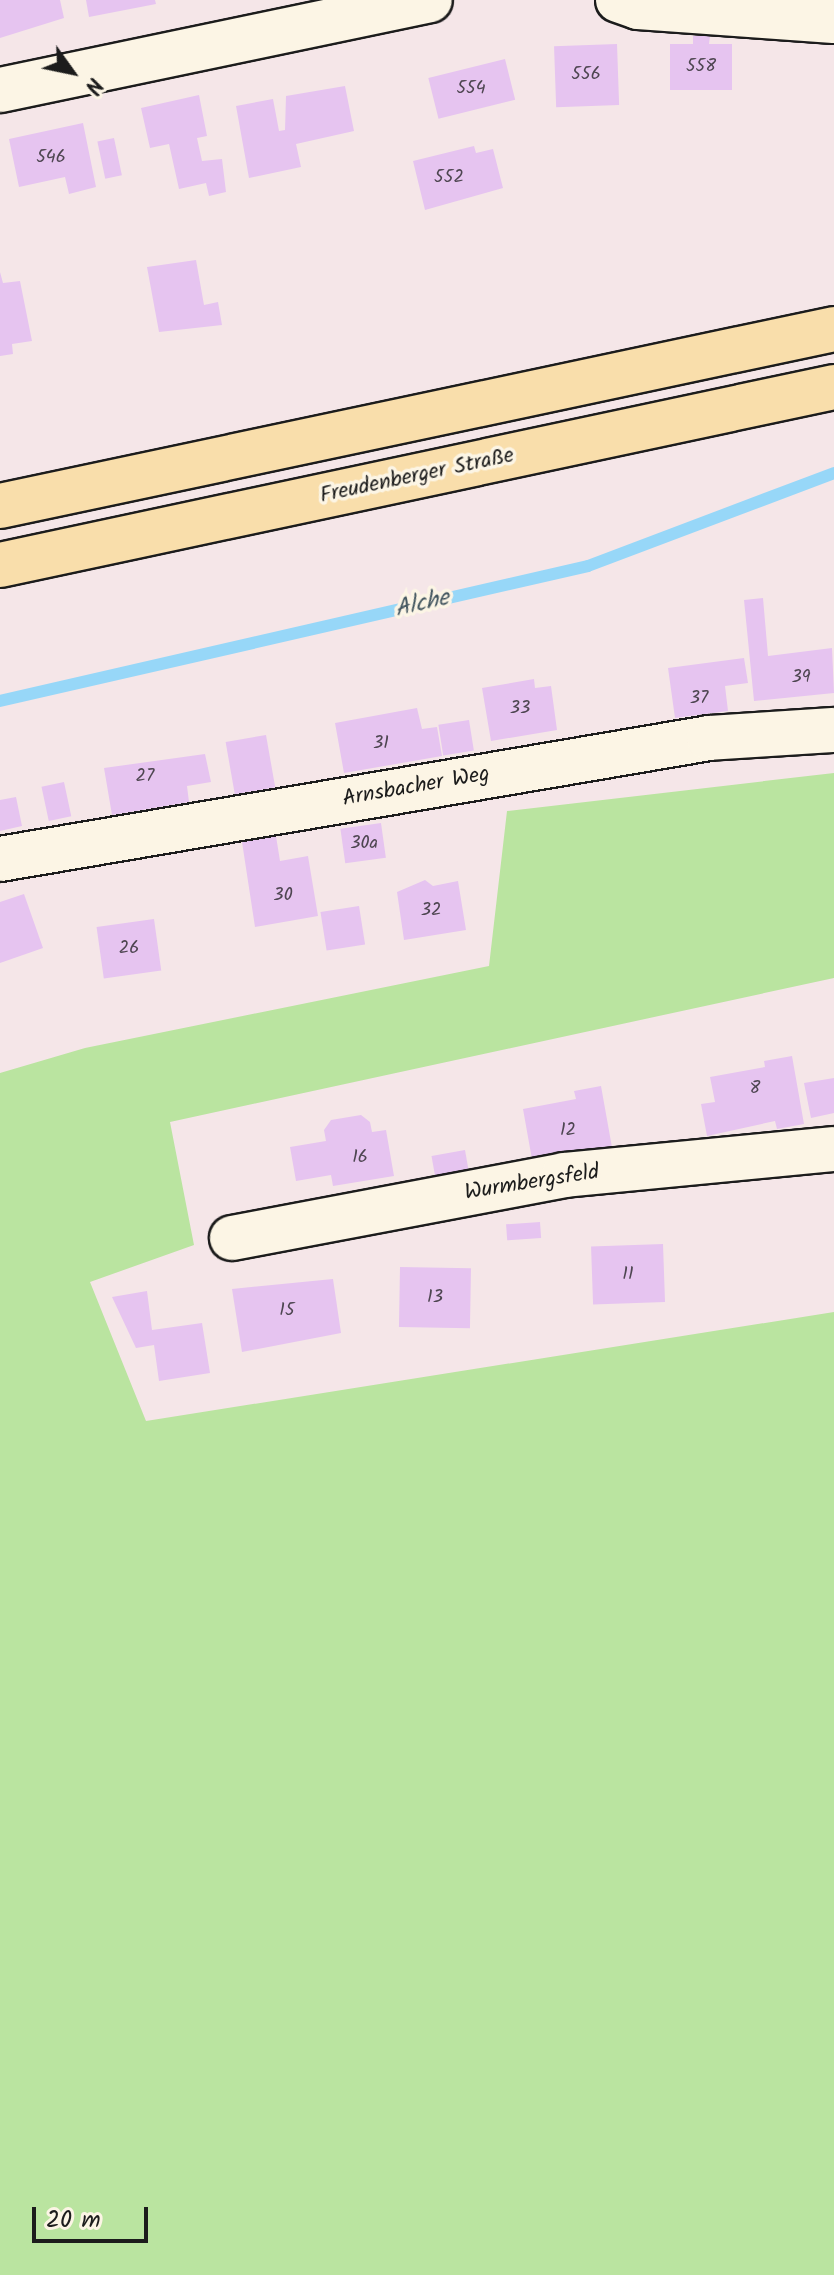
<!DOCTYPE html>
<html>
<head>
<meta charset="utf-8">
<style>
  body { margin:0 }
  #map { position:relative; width:834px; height:2275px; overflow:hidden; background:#f5e6e8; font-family:Kalam,sans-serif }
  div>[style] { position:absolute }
  .green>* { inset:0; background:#bae4a0 }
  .stream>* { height:12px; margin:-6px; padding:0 6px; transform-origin:6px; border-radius:6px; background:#97d7f8 }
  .building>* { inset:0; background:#e6c4f0; transform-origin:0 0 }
  .roads { filter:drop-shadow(2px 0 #1c1c1c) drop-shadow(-2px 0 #1c1c1c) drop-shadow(0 2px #1c1c1c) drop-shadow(0 -2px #1c1c1c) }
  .minor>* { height:44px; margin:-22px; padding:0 22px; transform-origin:22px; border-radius:22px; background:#fcf5e5 }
  .major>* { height:44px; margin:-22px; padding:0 22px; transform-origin:22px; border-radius:22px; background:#f9deab }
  span { translate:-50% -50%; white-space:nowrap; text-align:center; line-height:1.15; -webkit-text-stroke:7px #fcf5e5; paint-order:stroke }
  .number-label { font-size:18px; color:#4e4651 }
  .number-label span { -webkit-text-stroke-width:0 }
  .street-label { font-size:22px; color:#1c1c1c }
  .water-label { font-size:24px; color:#41545e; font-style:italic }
  .north { position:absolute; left:32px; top:32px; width:80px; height:80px; -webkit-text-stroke:6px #fcf5e5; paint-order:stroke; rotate:123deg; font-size:22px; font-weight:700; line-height:32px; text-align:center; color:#1c1c1c }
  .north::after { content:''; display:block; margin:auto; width:28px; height:36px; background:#1c1c1c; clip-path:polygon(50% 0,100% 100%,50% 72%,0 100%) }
  .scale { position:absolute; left:32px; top:2207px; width:116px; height:36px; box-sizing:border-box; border:4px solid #1c1c1c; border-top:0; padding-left:10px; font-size:24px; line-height:28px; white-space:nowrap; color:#1c1c1c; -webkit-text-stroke:6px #fcf5e5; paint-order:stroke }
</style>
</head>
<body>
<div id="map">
  <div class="green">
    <i style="clip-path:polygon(834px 773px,834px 978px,170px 1122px,194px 1245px,90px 1282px,146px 1421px,834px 1312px,834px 2275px,0 2275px,0 1073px,85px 1048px,489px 966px,507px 811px)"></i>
  </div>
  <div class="stream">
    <i style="left:0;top:701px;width:603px;rotate:-12.93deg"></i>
    <i style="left:588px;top:566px;width:263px;rotate:-20.7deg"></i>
  </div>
  <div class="building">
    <i style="clip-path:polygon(0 0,60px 0,64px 18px,0 38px)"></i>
    <i style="clip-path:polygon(86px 0,155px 0,156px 4px,89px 17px)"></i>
    <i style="clip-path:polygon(693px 36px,710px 36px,709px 44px,732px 44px,732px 90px,670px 90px,670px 44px,693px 44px)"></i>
    <i style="left:617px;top:44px;width:61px;height:63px;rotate:88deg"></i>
    <i style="left:505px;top:59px;width:42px;height:79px;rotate:76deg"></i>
    <i style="clip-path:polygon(345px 86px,354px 131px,296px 144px,301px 167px,249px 178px,236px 106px,273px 99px,279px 131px,285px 130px,286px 96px)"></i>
    <i style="clip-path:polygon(199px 95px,207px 136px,197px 138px,202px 161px,222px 159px,226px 192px,209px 196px,206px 183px,179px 189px,169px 144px,150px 148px,141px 108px)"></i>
    <i style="clip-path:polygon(83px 123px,96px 187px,69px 194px,65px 177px,19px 187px,9px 139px)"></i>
    <i style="left:114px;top:138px;width:38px;height:17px;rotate:78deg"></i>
    <i style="clip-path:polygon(474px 146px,476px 153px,493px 149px,503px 188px,425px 210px,413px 161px)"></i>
    <i style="clip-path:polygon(196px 260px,204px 305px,218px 302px,222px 325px,159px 332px,147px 267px)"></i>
    <i style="clip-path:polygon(0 272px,3px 283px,20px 281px,32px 341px,12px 344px,13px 354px,0 356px)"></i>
    <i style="clip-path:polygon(763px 598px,768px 656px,832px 648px,834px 693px,754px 701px,744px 600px)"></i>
    <i style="clip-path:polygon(744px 658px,748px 683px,725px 686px,728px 711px,675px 718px,668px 668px)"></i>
    <i style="clip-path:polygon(534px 679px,535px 688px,551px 686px,557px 730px,491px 741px,482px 688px)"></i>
    <i style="clip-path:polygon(417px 708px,422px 729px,437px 727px,442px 756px,344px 773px,335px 723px)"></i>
    <i style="left:469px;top:720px;width:31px;height:31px;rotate:81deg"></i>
    <i style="left:266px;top:735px;width:53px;height:41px;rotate:80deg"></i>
    <i style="clip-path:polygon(205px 754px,211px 782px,187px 786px,189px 802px,112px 815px,104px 768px)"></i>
    <i style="left:64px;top:782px;width:35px;height:23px;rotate:78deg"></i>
    <i style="clip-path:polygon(16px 797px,22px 826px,0 831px,0 800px)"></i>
    <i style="left:381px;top:823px;width:35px;height:41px;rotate:82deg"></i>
    <i style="clip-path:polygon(276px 836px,280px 861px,308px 856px,318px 916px,255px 927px,242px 842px)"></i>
    <i style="clip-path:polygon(425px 880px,433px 886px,458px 881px,466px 930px,404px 940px,397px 892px)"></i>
    <i style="clip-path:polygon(24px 894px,43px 948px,0 963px,0 902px)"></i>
    <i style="left:359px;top:906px;width:39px;height:39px;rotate:81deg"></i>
    <i style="left:154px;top:919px;width:52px;height:58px;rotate:82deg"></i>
    <i style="clip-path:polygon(792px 1056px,804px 1124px,777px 1129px,775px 1121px,707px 1136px,701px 1104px,715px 1102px,710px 1077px,765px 1067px,764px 1061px)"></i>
    <i style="clip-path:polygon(834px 1078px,834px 1113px,811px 1118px,804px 1083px)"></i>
    <i style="clip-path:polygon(601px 1086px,613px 1153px,533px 1165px,523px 1109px,576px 1099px,574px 1091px)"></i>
    <i style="clip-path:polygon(361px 1115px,370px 1122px,372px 1132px,386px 1130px,394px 1176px,333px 1186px,331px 1175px,296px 1181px,290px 1147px,326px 1141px,324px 1130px,331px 1120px)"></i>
    <i style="left:465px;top:1150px;width:36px;height:34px;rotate:80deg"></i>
    <i style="left:540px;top:1222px;width:16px;height:34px;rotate:86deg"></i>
    <i style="left:663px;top:1244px;width:58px;height:72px;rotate:88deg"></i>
    <i style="left:400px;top:1267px;width:71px;height:60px;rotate:1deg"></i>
    <i style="clip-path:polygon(333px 1279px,341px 1333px,242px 1352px,232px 1289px)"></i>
    <i style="clip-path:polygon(147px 1291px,152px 1330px,202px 1323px,210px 1373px,159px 1381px,154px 1345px,136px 1348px,112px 1297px)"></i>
  </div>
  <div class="roads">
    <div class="minor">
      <i style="left:618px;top:0;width:21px;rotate:19deg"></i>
      <i style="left:638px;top:7px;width:196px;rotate:4.1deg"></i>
      <i style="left:0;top:90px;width:439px;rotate:-11.8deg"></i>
      <i style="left:0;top:859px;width:719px;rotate:-9.68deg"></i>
      <i style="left:709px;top:738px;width:125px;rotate:-3.7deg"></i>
      <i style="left:232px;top:1238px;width:338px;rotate:-10.7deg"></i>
      <i style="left:564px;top:1175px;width:271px;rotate:-5.5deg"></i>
    </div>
    <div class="major">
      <i style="left:0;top:506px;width:853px;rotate:-11.98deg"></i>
      <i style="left:0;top:565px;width:853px;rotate:-12.05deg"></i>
    </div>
  </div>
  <div class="number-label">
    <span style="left:701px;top:67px">558</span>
    <span style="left:586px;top:75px">556</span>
    <span style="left:471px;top:89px">554</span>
    <span style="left:51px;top:158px">546</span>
    <span style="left:449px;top:178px">552</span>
    <span style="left:801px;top:678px">39</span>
    <span style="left:699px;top:699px">37</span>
    <span style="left:520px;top:709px">33</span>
    <span style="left:381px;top:744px">31</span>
    <span style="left:145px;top:777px">27</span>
    <span style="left:364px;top:844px">30a</span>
    <span style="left:283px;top:896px">30</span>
    <span style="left:431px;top:911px">32</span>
    <span style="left:129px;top:949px">26</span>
    <span style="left:755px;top:1089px">8</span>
    <span style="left:568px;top:1131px">12</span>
    <span style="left:360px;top:1158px">16</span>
    <span style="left:628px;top:1275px">11</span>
    <span style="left:435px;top:1298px">13</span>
    <span style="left:287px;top:1311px">15</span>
  </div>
  <div class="street-label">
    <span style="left:417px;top:476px;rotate:-12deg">Freudenberger Straße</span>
    <span style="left:416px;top:787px;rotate:-10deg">Arnsbacher Weg</span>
    <span style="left:532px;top:1183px;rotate:-9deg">Wurmbergsfeld</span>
  </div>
  <div class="water-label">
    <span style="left:422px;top:604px;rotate:-13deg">Alche</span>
  </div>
  <div class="north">N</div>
  <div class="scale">20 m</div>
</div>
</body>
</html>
